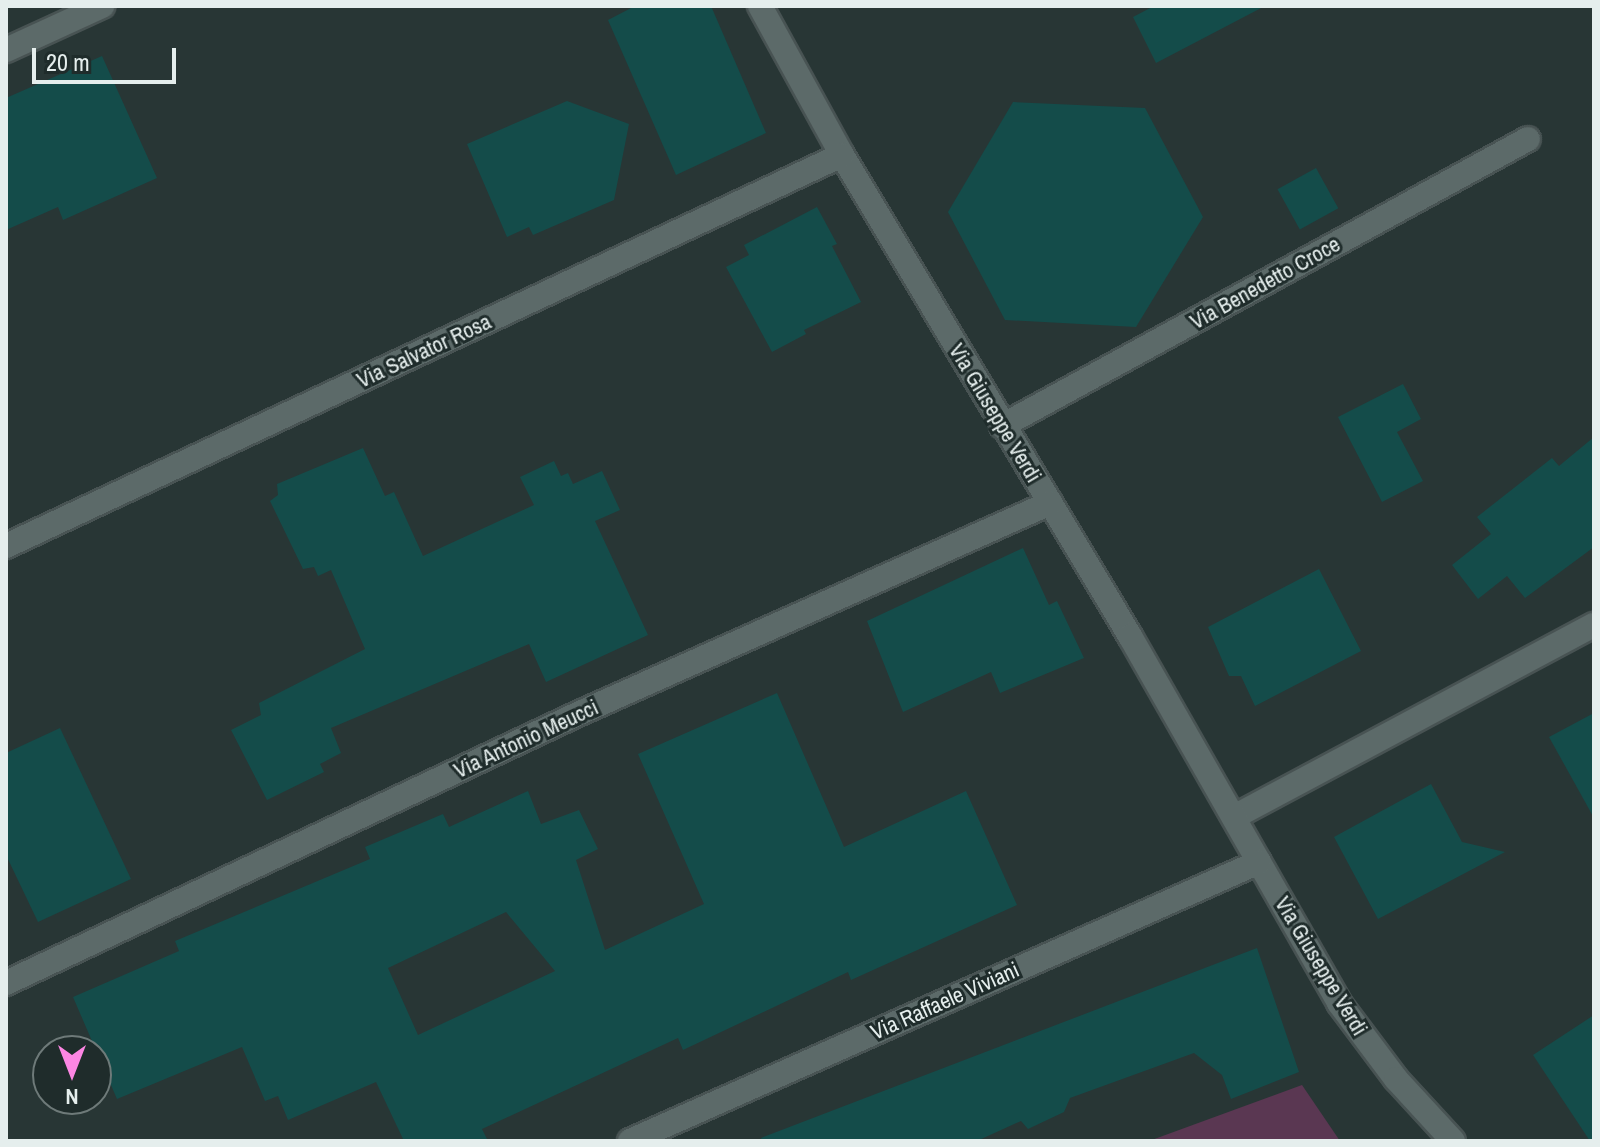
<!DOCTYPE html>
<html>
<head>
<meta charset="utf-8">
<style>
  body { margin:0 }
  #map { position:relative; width:1600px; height:1147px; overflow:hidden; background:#283635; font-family:"Archivo Narrow",sans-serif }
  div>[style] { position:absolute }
  .green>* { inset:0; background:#5a3752 }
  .building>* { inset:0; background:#144c4a; transform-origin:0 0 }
  .roads { filter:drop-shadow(2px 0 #485353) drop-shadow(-2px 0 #485353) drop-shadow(0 2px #485353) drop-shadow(0 -2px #485353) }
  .lane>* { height:24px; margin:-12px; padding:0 12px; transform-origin:12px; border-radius:12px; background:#5c6a69 }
  .street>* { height:24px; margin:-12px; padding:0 12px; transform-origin:12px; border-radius:12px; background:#5c6a69 }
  span { translate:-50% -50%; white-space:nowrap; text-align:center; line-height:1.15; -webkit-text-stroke:6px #1f2c2b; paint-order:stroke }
  .street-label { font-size:22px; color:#e5eeed }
  .frame { position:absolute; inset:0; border:8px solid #e5eeed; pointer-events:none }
  .north { position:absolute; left:32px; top:1035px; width:80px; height:80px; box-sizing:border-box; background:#1f2c2b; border:2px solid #6e7a79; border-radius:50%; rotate:180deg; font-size:22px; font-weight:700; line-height:32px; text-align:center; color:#e5eeed }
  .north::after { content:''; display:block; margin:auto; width:28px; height:36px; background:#fc86e3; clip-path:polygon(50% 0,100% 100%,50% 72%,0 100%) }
  .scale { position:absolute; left:32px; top:48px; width:144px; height:36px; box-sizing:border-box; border:4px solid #e5eeed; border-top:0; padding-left:10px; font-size:24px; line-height:28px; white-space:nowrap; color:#e5eeed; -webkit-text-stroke:6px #1f2c2b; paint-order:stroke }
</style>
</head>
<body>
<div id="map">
  <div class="green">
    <i style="clip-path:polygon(1302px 1085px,1340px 1141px,1149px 1141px)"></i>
  </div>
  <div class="building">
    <i style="clip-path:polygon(635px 6px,711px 6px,766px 133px,676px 175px,608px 20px)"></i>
    <i style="clip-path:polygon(1154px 6px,1265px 6px,1156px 63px,1133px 17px)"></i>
    <i style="clip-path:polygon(102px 56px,157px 178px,63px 220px,58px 207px,6px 230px,6px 98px)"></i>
    <i style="clip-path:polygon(567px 101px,629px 124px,614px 200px,533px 235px,529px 227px,507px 237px,467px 144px)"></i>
    <i style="clip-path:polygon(1013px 102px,1145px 108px,1203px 217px,1136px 327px,1005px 320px,948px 212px)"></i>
    <i style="left:1316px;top:168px;width:46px;height:44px;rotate:61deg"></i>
    <i style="clip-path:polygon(817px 207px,837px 244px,832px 246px,861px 302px,804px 330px,806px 334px,772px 352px,726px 267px,749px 255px,744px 245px)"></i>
    <i style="clip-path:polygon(1403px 384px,1421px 419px,1397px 432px,1423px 481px,1382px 502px,1338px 417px)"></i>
    <i style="clip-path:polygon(1594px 437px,1594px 547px,1525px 598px,1507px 576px,1478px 599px,1452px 565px,1491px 534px,1477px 517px,1552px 458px,1559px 466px)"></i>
    <i style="clip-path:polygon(363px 448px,385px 496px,394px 492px,423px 556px,534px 505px,520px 477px,554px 461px,561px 476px,568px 473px,573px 484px,602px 471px,620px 510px,595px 521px,648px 635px,546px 682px,529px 644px,331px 728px,341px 753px,320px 764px,324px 772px,267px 800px,231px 730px,261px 715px,259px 703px,365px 649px,331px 570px,318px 576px,314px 567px,303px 569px,270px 501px,278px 495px,277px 484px)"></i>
    <i style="clip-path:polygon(1023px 548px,1049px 605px,1057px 601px,1084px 658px,1000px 693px,991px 672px,903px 712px,867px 621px)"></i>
    <i style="clip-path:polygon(1319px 569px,1361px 651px,1255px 706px,1241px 676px,1229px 676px,1208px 627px)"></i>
    <i style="clip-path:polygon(evenodd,777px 693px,844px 847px,966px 791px,1017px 905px,851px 980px,848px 972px,683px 1050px,678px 1038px,482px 1129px,488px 1141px,404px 1141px,376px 1082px,288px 1120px,278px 1096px,265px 1101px,242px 1047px,117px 1099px,73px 997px,179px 951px,175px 941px,370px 859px,365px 847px,443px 814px,449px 827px,528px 791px,541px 824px,579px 810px,598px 849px,576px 860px,605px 950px,704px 904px,638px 754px,777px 693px,506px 912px,555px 971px,418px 1035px,388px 968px,506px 912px)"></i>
    <i style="clip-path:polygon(1594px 713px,1594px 818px,1549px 737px)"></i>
    <i style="clip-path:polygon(60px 728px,131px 879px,38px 922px,6px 855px,6px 753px)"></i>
    <i style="clip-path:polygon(1431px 784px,1462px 842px,1505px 852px,1378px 919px,1334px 837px)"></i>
    <i style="clip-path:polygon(1257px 948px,1299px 1072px,1231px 1099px,1222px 1075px,1194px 1053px,1070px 1098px,1064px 1112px,1028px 1129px,1021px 1121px,977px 1141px,762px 1141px,761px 1138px)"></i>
    <i style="clip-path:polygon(1594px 1015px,1594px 1141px,1590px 1141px,1533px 1055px)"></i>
  </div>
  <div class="roads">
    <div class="lane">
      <i style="left:1234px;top:817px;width:408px;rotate:-28.1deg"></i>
    </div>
    <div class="street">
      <i style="left:760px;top:6px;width:170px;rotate:61.2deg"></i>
      <i style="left:842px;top:155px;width:561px;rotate:59.09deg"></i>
      <i style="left:1130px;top:636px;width:422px;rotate:60.3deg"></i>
      <i style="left:1339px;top:1003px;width:95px;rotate:53.1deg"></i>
      <i style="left:1396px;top:1079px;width:84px;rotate:47.4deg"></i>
      <i style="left:6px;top:50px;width:106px;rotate:-24.6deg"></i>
      <i style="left:1002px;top:426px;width:599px;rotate:-28.62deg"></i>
      <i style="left:6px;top:546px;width:923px;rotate:-25.07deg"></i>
      <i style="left:6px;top:983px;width:637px;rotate:-25.2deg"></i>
      <i style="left:582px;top:712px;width:513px;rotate:-24.06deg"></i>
      <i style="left:630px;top:1141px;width:688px;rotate:-23.92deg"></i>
    </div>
  </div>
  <div class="street-label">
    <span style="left:1265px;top:283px;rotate:-29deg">Via Benedetto Croce</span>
    <span style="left:424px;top:351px;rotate:-25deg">Via Salvator Rosa</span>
    <span style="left:995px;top:413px;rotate:59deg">Via Giuseppe Verdi</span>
    <span style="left:526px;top:739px;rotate:-25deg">Via Antonio Meucci</span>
    <span style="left:1321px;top:966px;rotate:59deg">Via Giuseppe Verdi</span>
    <span style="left:945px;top:1001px;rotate:-24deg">Via Raffaele Viviani</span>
  </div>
  <div class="frame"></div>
  <div class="north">N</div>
  <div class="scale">20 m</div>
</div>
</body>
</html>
